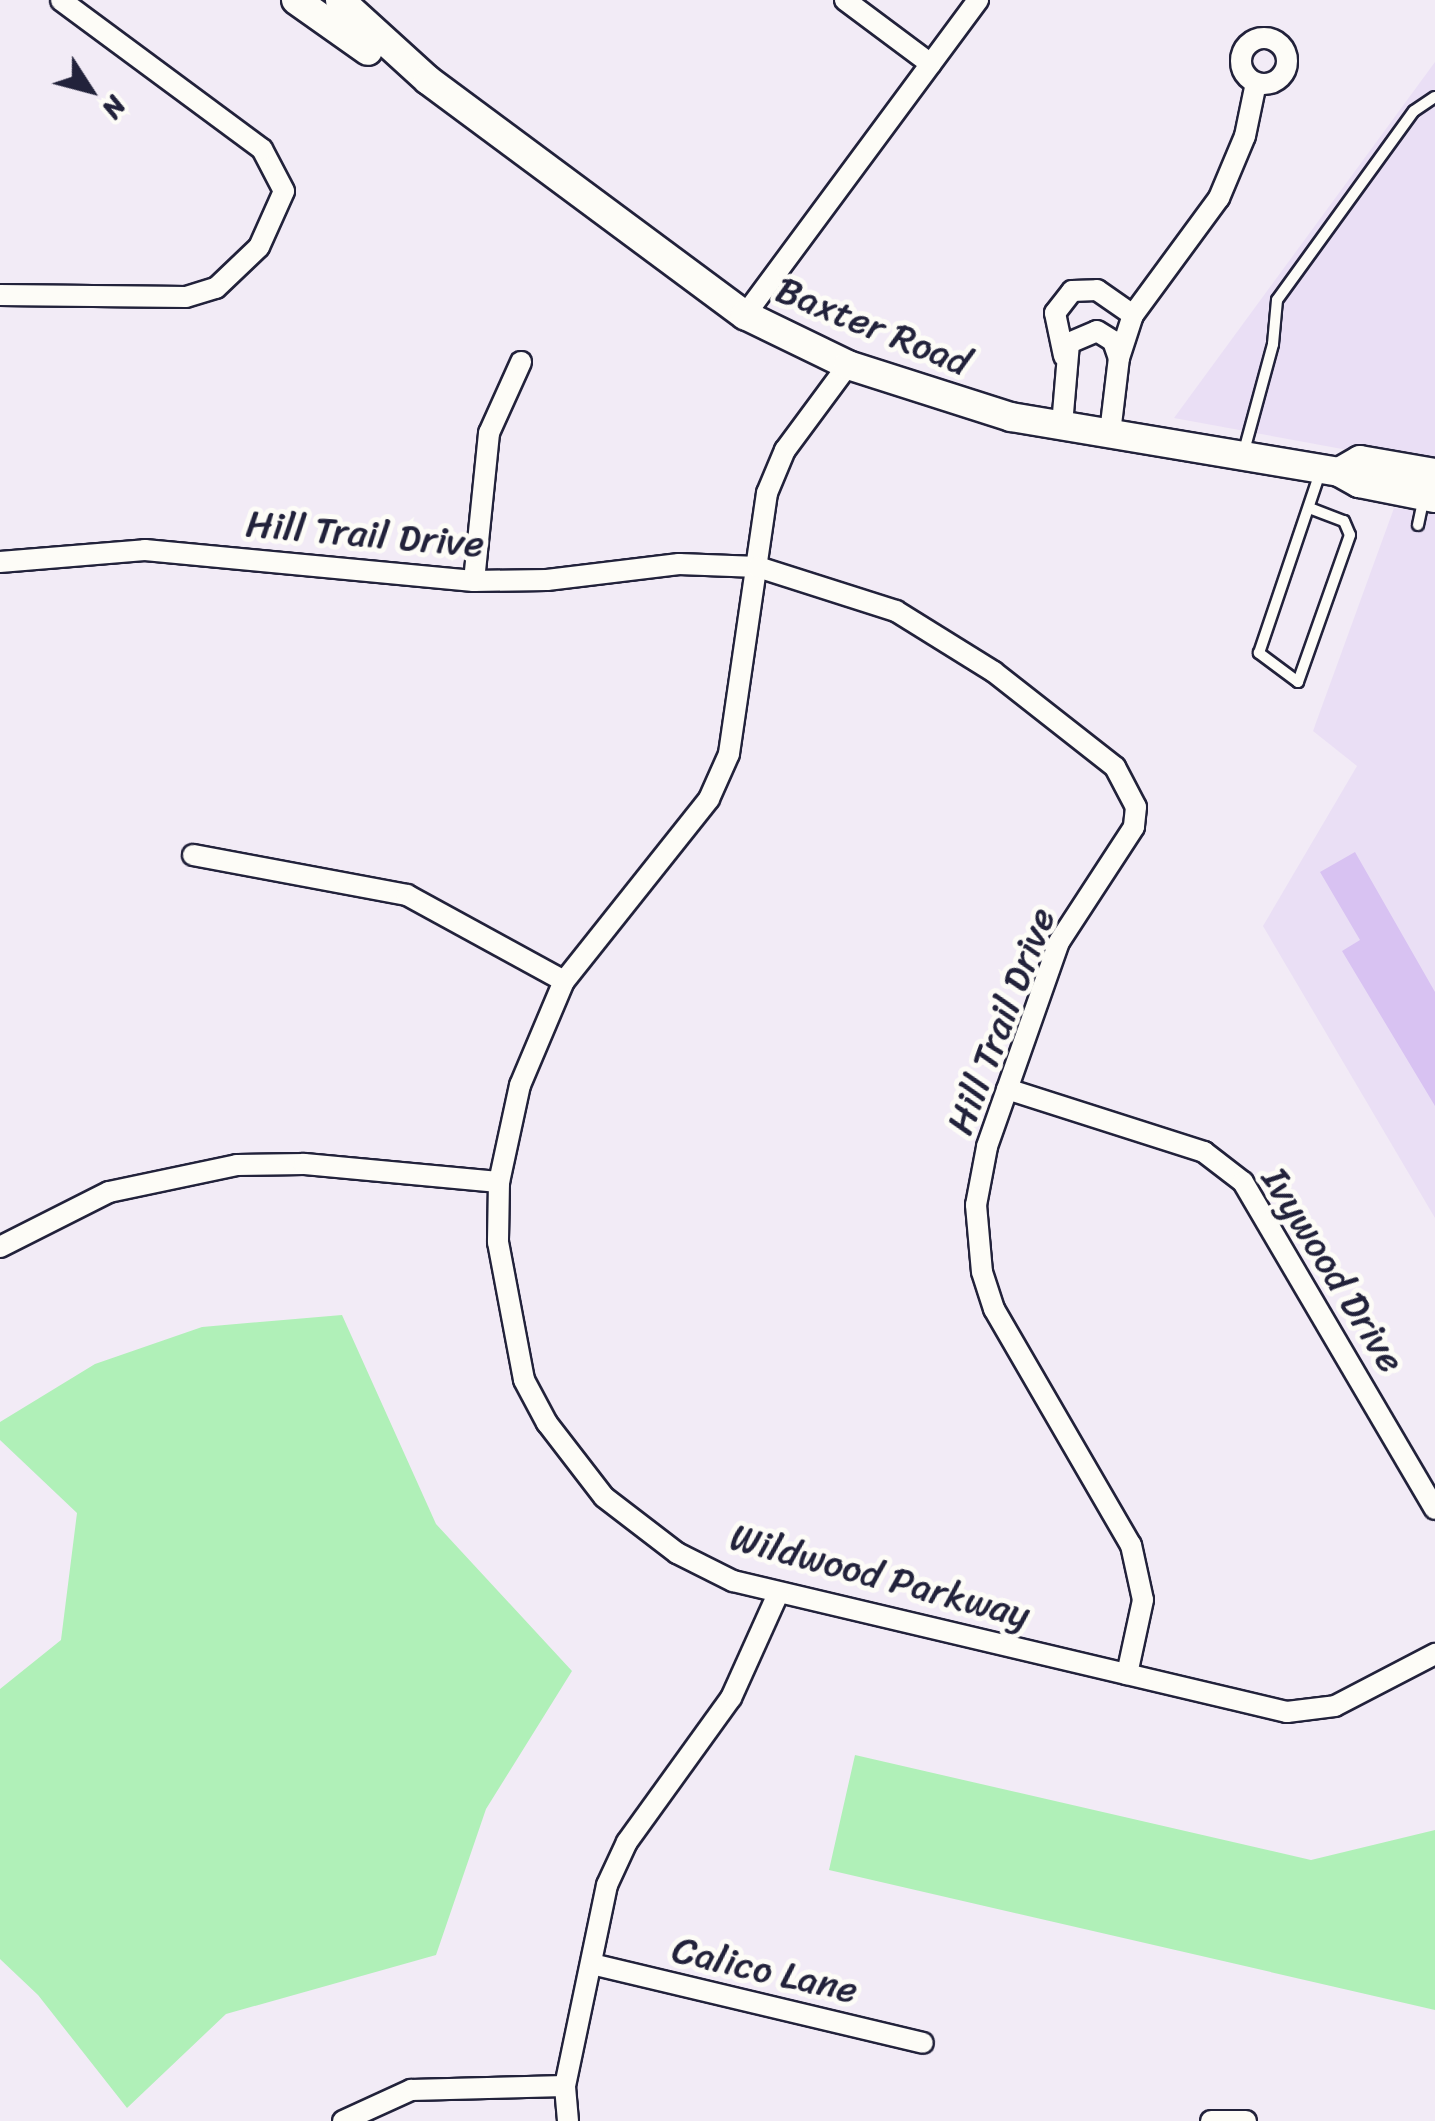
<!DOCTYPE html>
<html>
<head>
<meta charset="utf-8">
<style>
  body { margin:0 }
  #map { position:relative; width:1435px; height:2121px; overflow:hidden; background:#f2ebf6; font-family:Sriracha,sans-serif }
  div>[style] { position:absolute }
  .built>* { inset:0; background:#eadff5 }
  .green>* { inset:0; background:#b0f0b8 }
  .building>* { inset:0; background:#d8c2f2 }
  .roads { filter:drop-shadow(2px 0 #22223b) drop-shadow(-2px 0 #22223b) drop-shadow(0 2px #22223b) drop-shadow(0 -2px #22223b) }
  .lane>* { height:10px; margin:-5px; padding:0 5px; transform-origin:5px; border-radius:5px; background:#fdfcf7 }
  .street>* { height:20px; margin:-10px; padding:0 10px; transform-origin:10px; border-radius:10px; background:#fdfcf7 }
  .street>.ring { margin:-10px; padding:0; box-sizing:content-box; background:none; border:20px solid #fdfcf7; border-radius:50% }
  .secondary>* { height:28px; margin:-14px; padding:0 14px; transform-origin:14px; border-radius:14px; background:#fdfcf7 }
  span { translate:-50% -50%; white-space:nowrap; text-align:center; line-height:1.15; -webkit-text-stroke:10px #fdfcf7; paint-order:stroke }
  .street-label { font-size:38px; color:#22223b }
  .north { position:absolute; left:40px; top:40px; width:100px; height:100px; -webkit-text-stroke:8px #fdfcf7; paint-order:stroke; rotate:126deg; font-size:28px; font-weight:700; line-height:40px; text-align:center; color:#22223b }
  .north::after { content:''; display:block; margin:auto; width:35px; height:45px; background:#22223b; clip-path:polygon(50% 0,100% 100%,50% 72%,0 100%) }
</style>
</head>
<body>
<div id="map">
  <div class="built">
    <i style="clip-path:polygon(1435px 62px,1435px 466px,1174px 418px)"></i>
    <i style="clip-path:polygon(1394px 508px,1435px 513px,1435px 1218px,1263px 926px,1357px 766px,1313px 731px)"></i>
  </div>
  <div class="green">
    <i style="clip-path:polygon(342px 1315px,436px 1524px,572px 1671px,486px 1809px,436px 1955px,226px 2014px,127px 2108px,38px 1995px,0 1959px,0 1689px,61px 1640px,77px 1513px,0 1440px,0 1422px,95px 1364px,202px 1327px)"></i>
    <i style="clip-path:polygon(855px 1755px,1311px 1860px,1435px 1830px,1435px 2010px,829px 1870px)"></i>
  </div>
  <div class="building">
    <i style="clip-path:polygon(1355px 852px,1435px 992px,1435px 1106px,1342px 951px,1360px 940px,1320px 872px)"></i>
  </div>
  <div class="roads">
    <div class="lane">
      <i style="left:1244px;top:451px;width:111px;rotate:-74.8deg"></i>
      <i style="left:1273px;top:344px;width:44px;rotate:-84.8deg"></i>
      <i style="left:1277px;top:300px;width:233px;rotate:-54.1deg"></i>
      <i style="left:1414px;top:111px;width:25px;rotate:-34deg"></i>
      <i style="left:1312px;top:509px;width:34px;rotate:21deg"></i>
      <i style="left:1344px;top:521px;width:15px;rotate:67deg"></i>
      <i style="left:1350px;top:535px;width:156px;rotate:109.5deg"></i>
      <i style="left:1298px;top:682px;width:49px;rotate:-143.4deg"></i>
      <i style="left:1259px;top:653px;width:193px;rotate:-71.3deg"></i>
      <i style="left:1418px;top:525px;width:29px;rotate:-78deg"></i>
    </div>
    <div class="street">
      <i style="left:845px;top:0;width:107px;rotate:36.7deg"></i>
      <i class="ring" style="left:1241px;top:38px;width:26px;height:26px"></i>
      <i style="left:0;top:295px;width:186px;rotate:0.6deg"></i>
      <i style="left:186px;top:297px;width:31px;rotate:-17deg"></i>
      <i style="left:216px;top:288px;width:59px;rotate:-43.6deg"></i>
      <i style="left:259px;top:247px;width:61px;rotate:-65.9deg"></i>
      <i style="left:284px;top:191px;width:47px;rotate:-117.6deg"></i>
      <i style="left:262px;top:149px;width:250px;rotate:-143.5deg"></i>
      <i style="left:745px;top:315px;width:392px;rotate:-53.5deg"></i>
      <i style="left:1064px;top:356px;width:44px;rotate:-101.8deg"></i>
      <i style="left:1055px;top:313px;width:28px;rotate:-52deg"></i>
      <i style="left:1072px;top:291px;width:25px;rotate:-2deg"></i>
      <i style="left:1097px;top:290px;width:44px;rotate:34.8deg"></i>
      <i style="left:848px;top:365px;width:106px;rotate:126.5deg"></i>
      <i style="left:785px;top:450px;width:47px;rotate:112.7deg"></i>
      <i style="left:767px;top:493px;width:264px;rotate:98.3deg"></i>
      <i style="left:729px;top:754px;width:49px;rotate:114deg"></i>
      <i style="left:709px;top:799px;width:233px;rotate:128.5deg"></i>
      <i style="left:564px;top:981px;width:113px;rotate:112.9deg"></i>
      <i style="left:520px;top:1085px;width:99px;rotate:102.2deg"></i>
      <i style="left:499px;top:1182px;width:60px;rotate:91deg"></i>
      <i style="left:498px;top:1242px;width:140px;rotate:79.3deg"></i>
      <i style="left:524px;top:1380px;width:49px;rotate:61.9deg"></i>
      <i style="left:547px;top:1423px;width:93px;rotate:52.4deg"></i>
      <i style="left:604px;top:1497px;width:92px;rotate:37.5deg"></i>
      <i style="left:677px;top:1553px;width:63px;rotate:26.6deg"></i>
      <i style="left:733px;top:1581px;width:569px;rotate:13.3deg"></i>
      <i style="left:1287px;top:1712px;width:48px;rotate:-7.1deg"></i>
      <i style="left:1335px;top:1706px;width:113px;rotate:-27.5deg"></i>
      <i style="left:1062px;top:425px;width:82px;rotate:-85.1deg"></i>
      <i style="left:1069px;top:343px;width:30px;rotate:-23deg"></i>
      <i style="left:1097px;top:331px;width:19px;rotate:32deg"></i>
      <i style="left:1113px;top:341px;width:18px;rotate:71deg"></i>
      <i style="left:1110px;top:433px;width:76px;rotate:-83.2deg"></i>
      <i style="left:1119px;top:358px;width:45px;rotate:-72deg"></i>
      <i style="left:1133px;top:315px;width:145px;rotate:-53.7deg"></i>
      <i style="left:1219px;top:198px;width:67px;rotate:-67.2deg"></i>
      <i style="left:1245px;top:136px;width:54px;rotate:-78.3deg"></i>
      <i style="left:0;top:562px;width:145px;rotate:-4.7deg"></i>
      <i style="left:145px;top:550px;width:330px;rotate:5.4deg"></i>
      <i style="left:474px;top:581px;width:73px;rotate:-0.8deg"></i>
      <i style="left:547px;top:580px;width:133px;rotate:-6.9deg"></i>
      <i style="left:679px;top:564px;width:79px;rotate:2.2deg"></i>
      <i style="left:758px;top:567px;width:145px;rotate:17.7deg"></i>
      <i style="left:896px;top:611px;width:115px;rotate:31.9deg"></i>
      <i style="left:994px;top:672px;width:154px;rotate:38.1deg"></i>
      <i style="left:1115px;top:767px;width:45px;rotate:62.3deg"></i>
      <i style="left:1136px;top:807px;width:20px;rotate:96deg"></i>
      <i style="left:1134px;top:827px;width:137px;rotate:123.1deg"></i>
      <i style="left:1059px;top:942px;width:217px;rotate:109.4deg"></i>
      <i style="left:987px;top:1147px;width:59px;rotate:100.7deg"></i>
      <i style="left:976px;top:1205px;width:67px;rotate:84.9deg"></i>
      <i style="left:982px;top:1272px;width:39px;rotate:72deg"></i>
      <i style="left:994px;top:1309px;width:273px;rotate:59.9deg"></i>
      <i style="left:1131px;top:1545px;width:56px;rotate:77.7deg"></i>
      <i style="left:1143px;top:1600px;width:76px;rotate:102.2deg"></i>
      <i style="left:474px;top:581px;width:149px;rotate:-84.2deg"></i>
      <i style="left:489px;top:433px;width:78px;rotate:-65.7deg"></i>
      <i style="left:193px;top:855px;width:218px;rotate:10.6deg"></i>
      <i style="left:407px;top:895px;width:179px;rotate:28.7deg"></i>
      <i style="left:1007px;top:1089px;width:207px;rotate:17.7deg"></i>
      <i style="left:1204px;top:1152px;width:49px;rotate:37.6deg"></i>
      <i style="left:1243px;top:1182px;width:379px;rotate:59.6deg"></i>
      <i style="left:0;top:1247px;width:122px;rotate:-26.8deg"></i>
      <i style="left:109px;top:1192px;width:131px;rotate:-11.9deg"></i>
      <i style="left:237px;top:1165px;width:67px;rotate:-0.9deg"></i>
      <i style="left:304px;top:1164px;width:196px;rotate:5.3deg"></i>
      <i style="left:592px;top:1964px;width:340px;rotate:13.4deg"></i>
      <i style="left:343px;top:2121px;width:75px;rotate:-24.5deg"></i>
      <i style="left:411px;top:2090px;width:154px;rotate:-1.5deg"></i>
      <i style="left:568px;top:2121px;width:35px;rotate:-95deg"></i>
      <i style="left:565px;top:2086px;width:205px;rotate:-78.2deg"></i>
      <i style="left:607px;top:1885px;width:47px;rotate:-65.1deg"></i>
      <i style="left:627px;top:1842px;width:178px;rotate:-54.2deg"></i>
      <i style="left:731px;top:1698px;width:114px;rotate:-65.7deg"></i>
      <i style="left:1211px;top:2121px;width:35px"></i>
    </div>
    <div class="secondary">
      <i style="left:296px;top:0;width:88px;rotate:35.3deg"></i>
      <i style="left:340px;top:0;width:119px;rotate:42.3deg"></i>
      <i style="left:428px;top:80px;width:395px;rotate:36.6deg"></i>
      <i style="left:745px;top:315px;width:114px;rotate:25.9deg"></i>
      <i style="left:848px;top:365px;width:171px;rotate:17.7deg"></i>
      <i style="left:1011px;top:417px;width:333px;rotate:9.5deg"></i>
      <i style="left:1339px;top:472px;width:23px;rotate:29deg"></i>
      <i style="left:1359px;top:483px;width:77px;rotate:11.2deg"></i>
      <i style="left:1339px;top:472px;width:24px;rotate:-30deg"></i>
      <i style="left:1360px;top:460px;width:76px;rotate:9.8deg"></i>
    </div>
  </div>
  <div class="street-label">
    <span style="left:873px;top:326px;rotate:22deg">Baxter Road</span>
    <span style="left:365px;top:534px;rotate:5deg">Hill Trail Drive</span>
    <span style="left:1001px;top:1021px;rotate:-69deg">Hill Trail Drive</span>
    <span style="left:1333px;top:1270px;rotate:58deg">Ivywood Drive</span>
    <span style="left:880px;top:1576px;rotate:15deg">Wildwood Parkway</span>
    <span style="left:765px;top:1970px;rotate:13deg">Calico Lane</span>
  </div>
  <div class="north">N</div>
</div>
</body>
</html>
